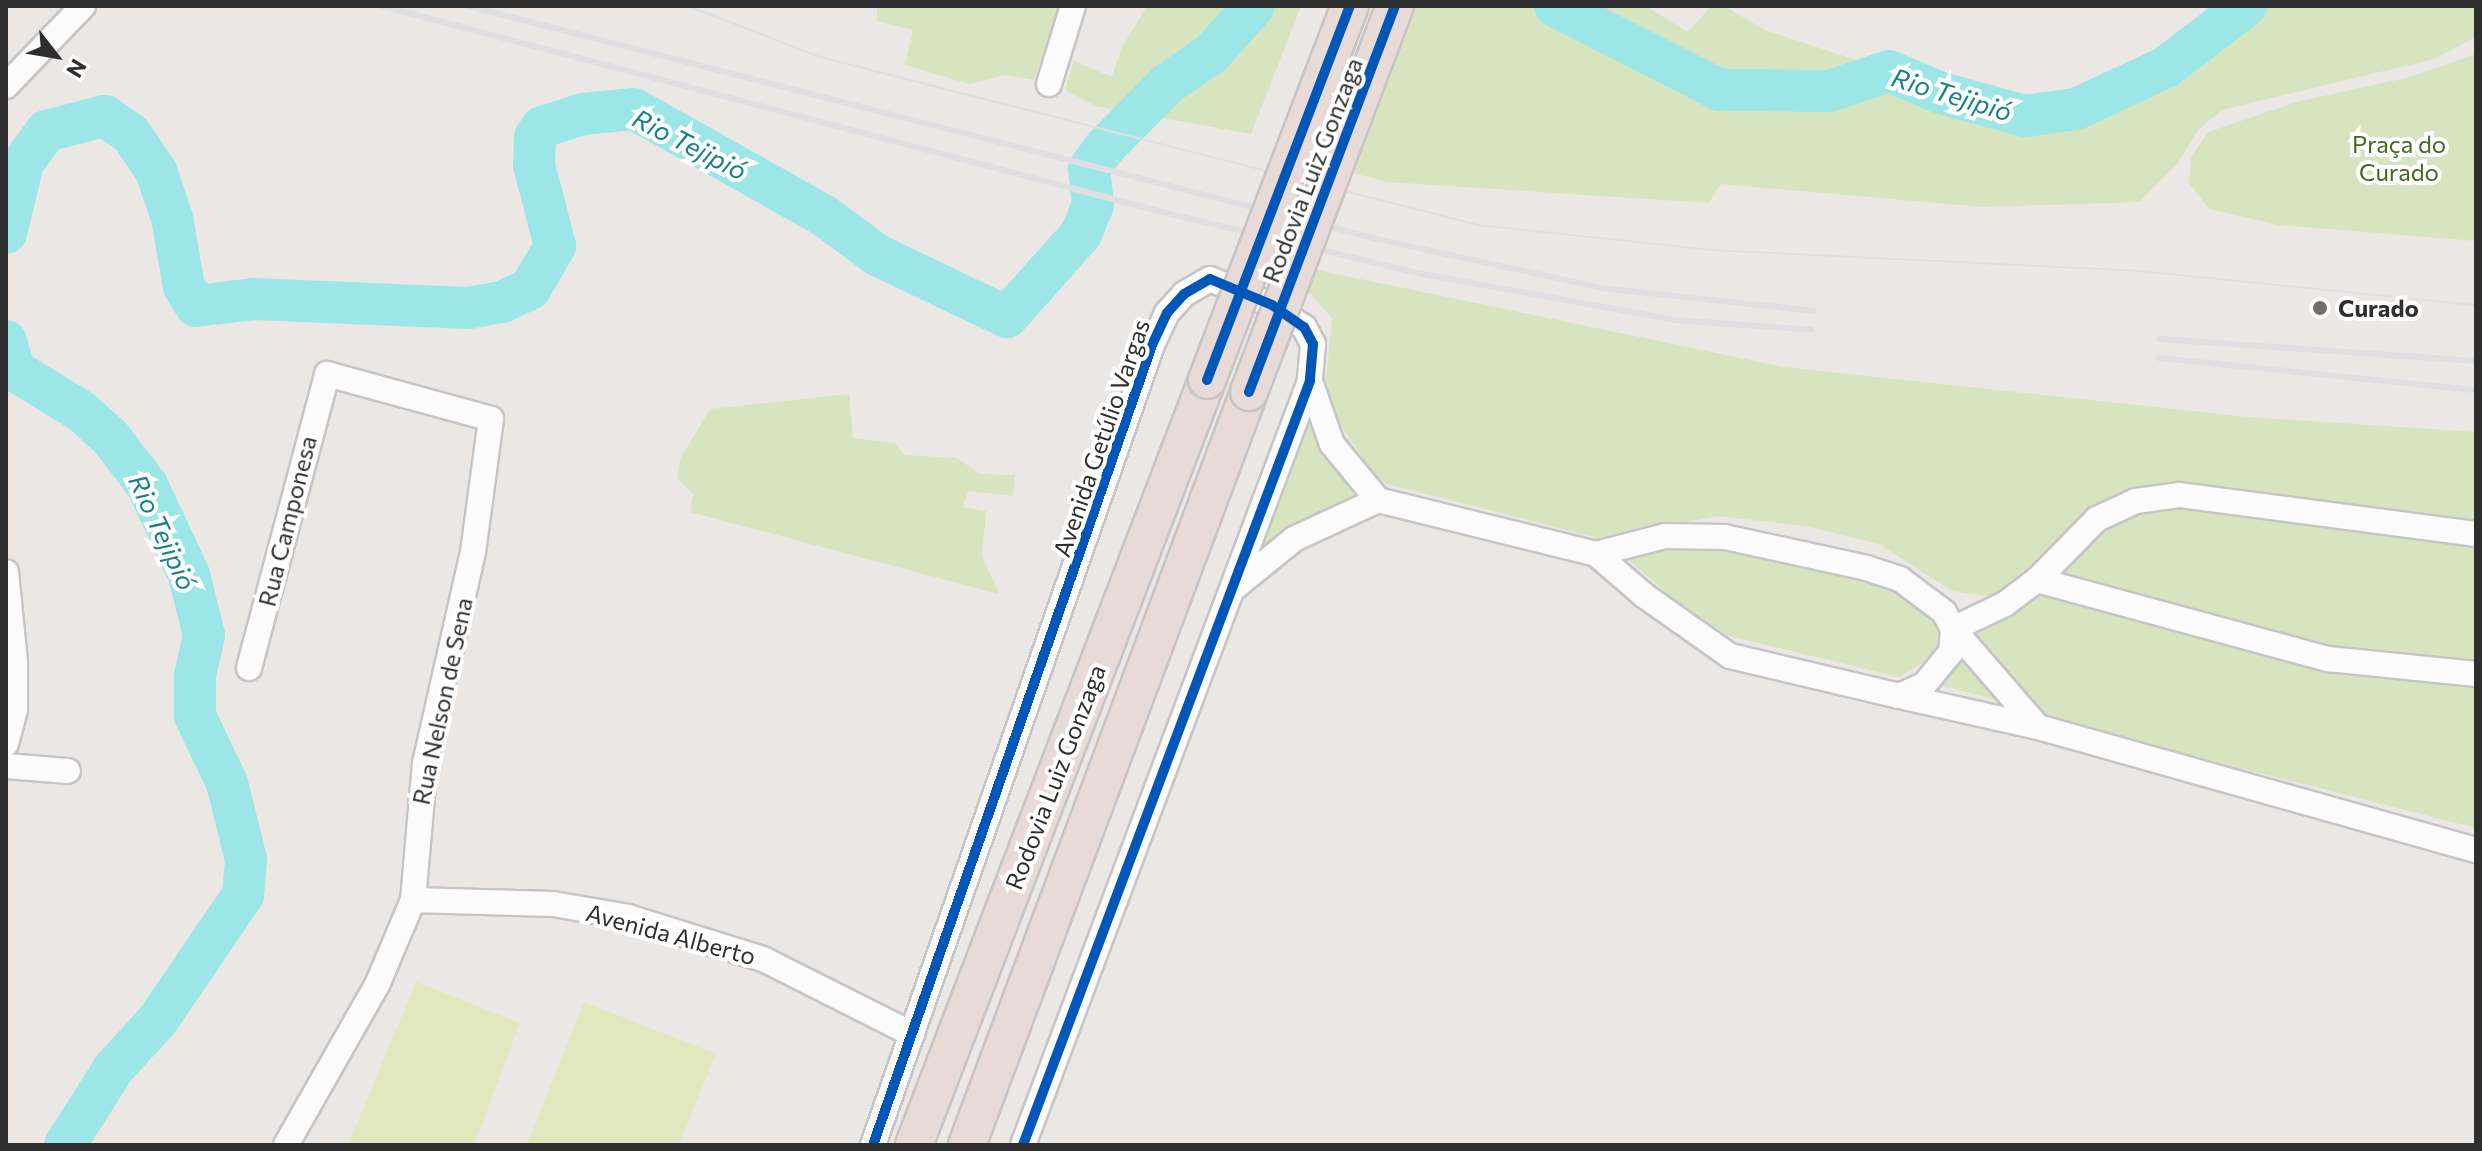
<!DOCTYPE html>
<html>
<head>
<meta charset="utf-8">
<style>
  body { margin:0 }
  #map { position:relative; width:2482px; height:1151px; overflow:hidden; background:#ebe7e5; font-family:Commissioner,sans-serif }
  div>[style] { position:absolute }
  .green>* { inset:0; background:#d7e4c0 }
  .pitch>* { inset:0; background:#e1e8be }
  .river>* { height:42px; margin:-21px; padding:0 21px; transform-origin:21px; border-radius:21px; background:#9de6e8 }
  .roads { filter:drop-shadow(2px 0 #c6c4c5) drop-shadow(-2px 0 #c6c4c5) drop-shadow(0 2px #c6c4c5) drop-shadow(0 -2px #c6c4c5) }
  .minor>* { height:24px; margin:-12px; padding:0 12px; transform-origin:12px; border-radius:12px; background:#fcfbfb }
  .highway>* { height:36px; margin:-18px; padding:0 18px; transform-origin:18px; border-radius:18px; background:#e8dad7 }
  .tram>* { height:2px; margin:-1px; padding:0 1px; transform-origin:1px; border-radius:1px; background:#dfdfe1 }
  .rail>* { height:6px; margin:-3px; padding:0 3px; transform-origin:3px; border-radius:3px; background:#dfdfe1 }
  .bridges { filter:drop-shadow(2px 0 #c6c4c4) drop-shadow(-2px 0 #c6c4c4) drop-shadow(0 2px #c6c4c4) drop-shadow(0 -2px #c6c4c4) }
  .highway-bridge>* { height:36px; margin:-18px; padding:0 18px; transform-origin:18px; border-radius:18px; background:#e8dad7 }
  .cycleway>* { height:10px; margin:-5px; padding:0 5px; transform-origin:5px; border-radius:5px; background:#0057b8 }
  .dots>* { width:22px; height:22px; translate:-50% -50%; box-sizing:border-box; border:4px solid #fff; border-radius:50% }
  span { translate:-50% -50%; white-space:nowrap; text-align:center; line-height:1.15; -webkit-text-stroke:8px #fff; paint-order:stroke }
  .park-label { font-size:24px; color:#40691f }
  .street-label { font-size:24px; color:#2e2e2e }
  .poi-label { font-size:24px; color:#2e2e2e; font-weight:700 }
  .left { translate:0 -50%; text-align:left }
  .water-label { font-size:26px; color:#157f8d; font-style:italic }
  .frame { position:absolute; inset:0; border:8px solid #2e2e2e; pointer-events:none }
  .north { position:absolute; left:16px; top:16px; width:80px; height:80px; -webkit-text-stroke:6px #fff; paint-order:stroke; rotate:121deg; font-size:22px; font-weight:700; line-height:32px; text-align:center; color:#2e2e2e }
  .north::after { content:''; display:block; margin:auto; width:28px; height:36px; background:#2e2e2e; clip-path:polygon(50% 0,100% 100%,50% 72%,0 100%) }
</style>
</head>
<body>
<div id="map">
  <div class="green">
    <i style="clip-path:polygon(877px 6px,1060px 6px,1034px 80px,1005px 75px,969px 84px,905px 65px,913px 30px,877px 21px)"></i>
    <i style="clip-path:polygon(1147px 6px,1301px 6px,1251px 134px,1096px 106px,1065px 90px,1074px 61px,1112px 77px,1122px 47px)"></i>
    <i style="clip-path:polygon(1405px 6px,1646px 6px,1688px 32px,1711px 6px,1724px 6px,1765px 30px,2025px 116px,2076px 109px,2166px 67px,2246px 6px,2476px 6px,2476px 37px,2434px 59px,2222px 110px,2198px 130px,2178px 163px,2139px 202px,1983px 207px,1721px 184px,1709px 203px,1387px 182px,1342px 170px)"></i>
    <i style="clip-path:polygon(2476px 54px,2476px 241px,2279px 225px,2209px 209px,2189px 183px,2191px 157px,2208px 132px,2300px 101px,2406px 78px)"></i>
    <i style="clip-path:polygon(1312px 269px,1784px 367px,2248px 417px,2476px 432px,2476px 662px,2325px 648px,2025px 569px,1994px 597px,1952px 591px,1879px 544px,1805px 526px,1718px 516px,1598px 538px,1379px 482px,1324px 400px,1332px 318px,1308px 291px)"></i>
    <i style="clip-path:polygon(849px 394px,853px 438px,895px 443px,904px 455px,957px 458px,980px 474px,1015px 475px,1013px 496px,968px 491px,963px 507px,986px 511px,982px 556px,999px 594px,690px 512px,693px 494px,677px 478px,680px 459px,710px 409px)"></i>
    <i style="clip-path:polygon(1309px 400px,1362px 496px,1243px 570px)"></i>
    <i style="clip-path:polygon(1719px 544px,1902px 585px,1938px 621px,1937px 654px,1899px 677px,1729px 636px,1672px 598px,1629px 560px,1630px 553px,1654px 545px)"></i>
    <i style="clip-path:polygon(2039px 591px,2331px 668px,2476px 684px,2476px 828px,2044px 718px,1974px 637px)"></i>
    <i style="clip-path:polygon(1961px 650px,1996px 700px,1940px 685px)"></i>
  </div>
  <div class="pitch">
    <i style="clip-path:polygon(416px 982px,520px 1023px,474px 1145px,348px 1145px)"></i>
    <i style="clip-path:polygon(584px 1002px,716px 1054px,679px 1145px,527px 1145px)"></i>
  </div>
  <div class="river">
    <i style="left:1555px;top:6px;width:185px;rotate:27deg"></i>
    <i style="left:1720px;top:90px;width:110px;rotate:0.5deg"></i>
    <i style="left:1830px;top:91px;width:62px;rotate:-18.7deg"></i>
    <i style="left:1889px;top:71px;width:56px;rotate:22.9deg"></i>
    <i style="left:1941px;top:93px;width:87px;rotate:15.3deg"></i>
    <i style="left:2025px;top:116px;width:51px;rotate:-7.8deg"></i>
    <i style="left:2076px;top:109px;width:99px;rotate:-25deg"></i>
    <i style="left:2166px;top:67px;width:101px;rotate:-37.3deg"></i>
    <i style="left:6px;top:233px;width:72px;rotate:-76.3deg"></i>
    <i style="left:23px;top:163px;width:39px;rotate:-54deg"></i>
    <i style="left:46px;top:131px;width:61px;rotate:-14.3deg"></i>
    <i style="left:105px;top:116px;width:32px;rotate:35deg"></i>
    <i style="left:131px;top:134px;width:45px;rotate:56deg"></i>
    <i style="left:156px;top:171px;width:50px;rotate:71.2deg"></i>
    <i style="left:172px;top:218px;width:70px;rotate:80.1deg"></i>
    <i style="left:184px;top:287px;width:22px;rotate:58deg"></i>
    <i style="left:196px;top:306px;width:57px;rotate:-7deg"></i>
    <i style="left:253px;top:299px;width:215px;rotate:2.4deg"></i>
    <i style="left:468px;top:308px;width:35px;rotate:-10deg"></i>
    <i style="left:502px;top:302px;width:31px;rotate:-25deg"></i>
    <i style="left:530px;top:289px;width:50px;rotate:-59.8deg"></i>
    <i style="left:555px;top:246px;width:84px;rotate:-104.5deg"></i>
    <i style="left:534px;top:165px;width:28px;rotate:-88deg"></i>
    <i style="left:535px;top:137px;width:12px;rotate:-55deg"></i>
    <i style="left:542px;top:127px;width:43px;rotate:-17.6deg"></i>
    <i style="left:583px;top:114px;width:51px;rotate:-5.6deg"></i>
    <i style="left:634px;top:109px;width:217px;rotate:29.3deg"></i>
    <i style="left:823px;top:215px;width:67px;rotate:36.5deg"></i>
    <i style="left:877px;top:255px;width:144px;rotate:25.5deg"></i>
    <i style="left:1007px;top:317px;width:111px;rotate:-48.3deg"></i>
    <i style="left:1081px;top:234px;width:31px;rotate:-68deg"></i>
    <i style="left:1093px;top:205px;width:36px;rotate:-96deg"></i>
    <i style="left:1089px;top:169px;width:27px;rotate:-54deg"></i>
    <i style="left:1105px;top:147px;width:88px;rotate:-45.5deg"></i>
    <i style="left:1167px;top:84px;width:53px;rotate:-34.3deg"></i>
    <i style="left:1211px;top:54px;width:64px;rotate:-48.1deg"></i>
    <i style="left:6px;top:341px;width:30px;rotate:75deg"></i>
    <i style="left:14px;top:370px;width:79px;rotate:31.5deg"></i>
    <i style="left:81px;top:411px;width:39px;rotate:42deg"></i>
    <i style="left:110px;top:437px;width:61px;rotate:52.4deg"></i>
    <i style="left:147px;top:485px;width:99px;rotate:65deg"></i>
    <i style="left:189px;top:575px;width:62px;rotate:76deg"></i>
    <i style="left:204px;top:635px;width:42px;rotate:102.4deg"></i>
    <i style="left:195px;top:676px;width:40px;rotate:90deg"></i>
    <i style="left:195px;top:716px;width:74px;rotate:64.5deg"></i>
    <i style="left:227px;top:783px;width:79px;rotate:76.1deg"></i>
    <i style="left:246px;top:860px;width:35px;rotate:95deg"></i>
    <i style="left:243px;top:895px;width:153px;rotate:124.3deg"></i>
    <i style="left:157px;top:1021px;width:64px;rotate:132.5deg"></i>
    <i style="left:114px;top:1068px;width:91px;rotate:122.5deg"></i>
  </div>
  <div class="roads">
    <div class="minor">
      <i style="left:1049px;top:84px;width:82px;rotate:-72.9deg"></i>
      <i style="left:6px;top:86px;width:111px;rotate:-46.1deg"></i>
      <i style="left:1310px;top:381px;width:67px;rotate:70.8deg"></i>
      <i style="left:1332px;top:444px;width:72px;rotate:50.6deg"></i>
      <i style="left:1378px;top:500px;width:225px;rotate:13.9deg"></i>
      <i style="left:1596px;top:554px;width:65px;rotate:40.6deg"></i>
      <i style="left:1645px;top:596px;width:104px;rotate:35.2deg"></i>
      <i style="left:1730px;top:656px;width:174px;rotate:13.3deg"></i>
      <i style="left:1899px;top:696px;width:27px;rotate:-24deg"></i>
      <i style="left:1924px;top:685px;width:43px;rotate:-50.7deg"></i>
      <i style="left:1951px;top:652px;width:23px;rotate:-85deg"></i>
      <i style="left:1953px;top:629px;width:19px;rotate:-118deg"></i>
      <i style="left:1944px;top:612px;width:55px;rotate:-143.1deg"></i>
      <i style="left:1900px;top:579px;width:35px;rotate:-162deg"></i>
      <i style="left:1867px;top:568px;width:145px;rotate:-167.7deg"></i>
      <i style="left:1725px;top:537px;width:60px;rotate:-179deg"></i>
      <i style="left:1665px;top:536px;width:71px;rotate:165.4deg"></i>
      <i style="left:6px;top:572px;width:90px;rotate:84.3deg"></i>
      <i style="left:15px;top:662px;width:48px;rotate:90deg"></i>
      <i style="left:15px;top:710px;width:35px;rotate:105deg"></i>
      <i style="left:2037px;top:580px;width:86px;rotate:-45.5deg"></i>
      <i style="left:2097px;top:519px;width:43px;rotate:-24.8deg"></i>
      <i style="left:2136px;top:501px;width:43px;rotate:-7.9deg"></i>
      <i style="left:2179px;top:495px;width:300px;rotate:7.5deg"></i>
      <i style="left:1234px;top:588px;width:77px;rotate:-39.2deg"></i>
      <i style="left:1294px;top:539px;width:93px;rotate:-24.9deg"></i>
      <i style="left:249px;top:668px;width:304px;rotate:-75.1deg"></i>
      <i style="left:327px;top:374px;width:170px;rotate:15.3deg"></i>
      <i style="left:491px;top:419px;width:134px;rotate:97.7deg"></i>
      <i style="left:473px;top:552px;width:216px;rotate:102.8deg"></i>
      <i style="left:425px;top:763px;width:138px;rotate:95deg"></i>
      <i style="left:413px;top:900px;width:90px;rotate:112.9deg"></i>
      <i style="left:378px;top:983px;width:186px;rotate:119.6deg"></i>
      <i style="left:1899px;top:696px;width:142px;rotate:12.6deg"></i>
      <i style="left:2038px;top:727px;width:455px;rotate:15.7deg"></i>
      <i style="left:2038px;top:727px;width:130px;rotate:-130.9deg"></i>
      <i style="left:1953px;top:629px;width:58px;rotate:-25.7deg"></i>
      <i style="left:2005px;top:604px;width:40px;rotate:-37deg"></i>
      <i style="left:2037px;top:580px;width:302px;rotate:15.2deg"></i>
      <i style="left:2328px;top:659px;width:149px;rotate:5.8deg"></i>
      <i style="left:6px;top:766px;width:62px;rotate:4.6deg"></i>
      <i style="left:413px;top:900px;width:140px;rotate:1.6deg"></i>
      <i style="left:553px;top:904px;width:76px;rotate:9.8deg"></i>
      <i style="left:628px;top:917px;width:141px;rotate:17.3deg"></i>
      <i style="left:763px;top:959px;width:167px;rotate:26.7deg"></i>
      <i style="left:873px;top:1145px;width:847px;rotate:-70.77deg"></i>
      <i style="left:1152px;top:345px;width:35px;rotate:-65deg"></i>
      <i style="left:1167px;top:313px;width:25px;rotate:-48deg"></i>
      <i style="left:1184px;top:294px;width:30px;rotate:-30deg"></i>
      <i style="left:1210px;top:279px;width:67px;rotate:22.8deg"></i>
      <i style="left:1272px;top:305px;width:39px;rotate:35deg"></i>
      <i style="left:1304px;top:327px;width:19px;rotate:62deg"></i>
      <i style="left:1313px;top:344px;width:37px;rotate:95deg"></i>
      <i style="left:1310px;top:381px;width:816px;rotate:110.59deg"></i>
    </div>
    <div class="highway">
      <i style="left:914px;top:1145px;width:819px;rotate:-69.04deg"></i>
      <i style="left:967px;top:1145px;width:804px;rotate:-69.47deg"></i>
    </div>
  </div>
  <div class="tram">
    <i style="left:688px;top:6px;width:142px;rotate:21.1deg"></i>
    <i style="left:820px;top:57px;width:679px;rotate:14.32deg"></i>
    <i style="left:1478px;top:225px;width:235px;rotate:6.1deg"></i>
    <i style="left:1712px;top:250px;width:429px;rotate:2.8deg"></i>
    <i style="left:2140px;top:271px;width:338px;rotate:5.8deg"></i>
  </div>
  <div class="rail">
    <i style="left:382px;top:6px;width:807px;rotate:14.79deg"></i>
    <i style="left:1162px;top:212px;width:267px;rotate:13.4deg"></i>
    <i style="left:1422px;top:274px;width:256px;rotate:10.3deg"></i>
    <i style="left:1674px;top:320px;width:138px;rotate:4.1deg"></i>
    <i style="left:468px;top:6px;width:938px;rotate:14.38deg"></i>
    <i style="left:1377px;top:239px;width:230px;rotate:12.3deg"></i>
    <i style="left:1602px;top:288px;width:213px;rotate:6.2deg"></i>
    <i style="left:2160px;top:339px;width:317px;rotate:4deg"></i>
    <i style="left:2159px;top:358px;width:319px;rotate:5.8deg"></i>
  </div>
  <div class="bridges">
    <div class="highway-bridge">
      <i style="left:1207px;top:380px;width:400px;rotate:-69.1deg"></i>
      <i style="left:1249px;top:392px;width:413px;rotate:-69.3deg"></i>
    </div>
  </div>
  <div class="cycleway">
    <i style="left:1207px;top:380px;width:400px;rotate:-69.1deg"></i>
    <i style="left:1249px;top:392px;width:413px;rotate:-69.3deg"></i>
    <i style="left:873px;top:1145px;width:847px;rotate:-70.77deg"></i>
    <i style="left:1152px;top:345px;width:35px;rotate:-65deg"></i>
    <i style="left:1167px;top:313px;width:25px;rotate:-48deg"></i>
    <i style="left:1184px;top:294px;width:30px;rotate:-30deg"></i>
    <i style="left:1210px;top:279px;width:67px;rotate:22.8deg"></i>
    <i style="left:1272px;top:305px;width:39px;rotate:35deg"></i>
    <i style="left:1304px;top:327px;width:19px;rotate:62deg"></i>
    <i style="left:1313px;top:344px;width:37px;rotate:95deg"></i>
    <i style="left:1310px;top:381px;width:816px;rotate:110.59deg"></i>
  </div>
  <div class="dots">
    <i style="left:2320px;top:308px;background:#706f6e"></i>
  </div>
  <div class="park-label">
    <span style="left:2399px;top:158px">Praça do<br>Curado</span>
  </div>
  <div class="street-label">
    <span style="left:1312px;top:170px;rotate:-69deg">Rodovia Luiz Gonzaga</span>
    <span style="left:1101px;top:438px;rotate:-71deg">Avenida Getúlio Vargas</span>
    <span style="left:287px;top:521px;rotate:-76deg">Rua Camponesa</span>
    <span style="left:442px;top:701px;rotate:-78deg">Rua Nelson de Sena</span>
    <span style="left:1055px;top:777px;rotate:-69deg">Rodovia Luiz Gonzaga</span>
    <span style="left:671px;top:934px;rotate:15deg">Avenida Alberto</span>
  </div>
  <div class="poi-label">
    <span class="left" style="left:2338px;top:308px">Curado</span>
  </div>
  <div class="water-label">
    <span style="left:1952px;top:94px;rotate:17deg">Rio Tejipió</span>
    <span style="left:690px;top:144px;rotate:27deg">Rio Tejipió</span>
    <span style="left:163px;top:532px;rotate:65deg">Rio Tejipió</span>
  </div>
  <div class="frame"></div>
  <div class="north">N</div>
</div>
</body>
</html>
